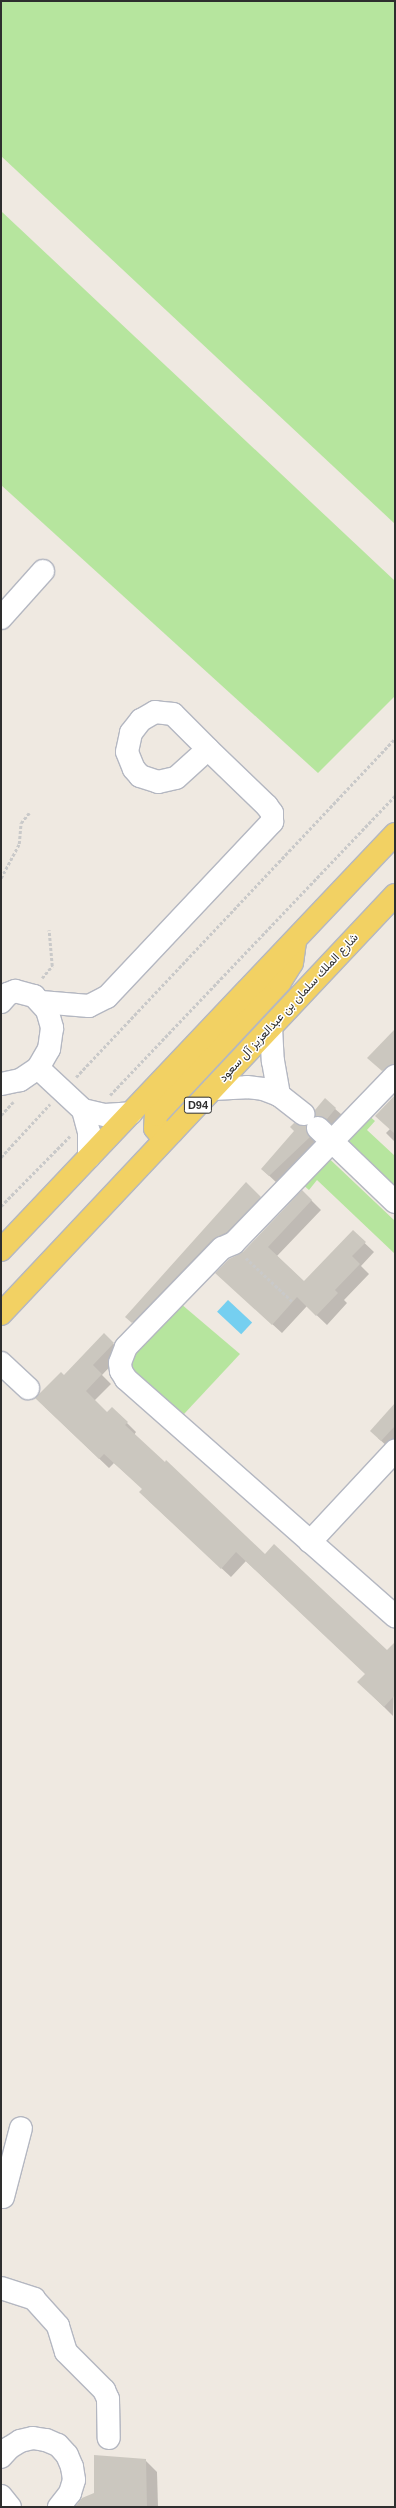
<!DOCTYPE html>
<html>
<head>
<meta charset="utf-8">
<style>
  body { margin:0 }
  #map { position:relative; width:396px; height:2508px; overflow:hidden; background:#efe9e1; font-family:Helvetica,Vazirmatn,sans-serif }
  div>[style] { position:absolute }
  .green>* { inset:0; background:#b6e59e }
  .water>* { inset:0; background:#75cff0; transform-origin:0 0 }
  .shadow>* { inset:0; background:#0003 }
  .building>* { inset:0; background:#cbc7bf }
  .path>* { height:2.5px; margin-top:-1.25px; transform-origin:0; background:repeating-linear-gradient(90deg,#c9c9c9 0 3px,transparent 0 5px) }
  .roads { filter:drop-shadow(1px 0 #b4b7c1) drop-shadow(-1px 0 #b4b7c1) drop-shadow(0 1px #b4b7c1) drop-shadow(0 -1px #b4b7c1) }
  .minor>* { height:22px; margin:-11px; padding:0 11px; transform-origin:11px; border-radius:11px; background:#fff }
  .major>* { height:22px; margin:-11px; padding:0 11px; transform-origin:11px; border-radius:11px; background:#f2d163 }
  span { translate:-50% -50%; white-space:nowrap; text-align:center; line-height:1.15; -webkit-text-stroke:3px #fff; paint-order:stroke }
  .shield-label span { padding:1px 3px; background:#fff; border:1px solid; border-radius:3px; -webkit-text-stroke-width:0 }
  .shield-label { font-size:11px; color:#2e2e2e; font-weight:700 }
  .street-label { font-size:12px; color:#2e2e2e }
  .frame { position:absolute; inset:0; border:2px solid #2e2e2e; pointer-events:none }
</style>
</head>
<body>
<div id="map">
  <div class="green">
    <i style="clip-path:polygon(1px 1px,395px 1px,395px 524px,1px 156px)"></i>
    <i style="clip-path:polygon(1px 211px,395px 581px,395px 696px,318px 773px,1px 485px)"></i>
    <i style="clip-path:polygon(359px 1107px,375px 1121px,367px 1130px,395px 1156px,395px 1188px,336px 1131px)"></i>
    <i style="clip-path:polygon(318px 1148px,395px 1221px,395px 1254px,317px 1180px,309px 1190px,293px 1176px)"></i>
    <i style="clip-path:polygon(174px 1298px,240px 1354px,184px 1414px,128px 1369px,125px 1344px)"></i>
  </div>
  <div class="water">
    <i style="left:228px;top:1300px;width:33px;height:16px;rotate:43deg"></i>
  </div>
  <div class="shadow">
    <i style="clip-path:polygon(395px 1096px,395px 1142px,386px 1133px,390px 1129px)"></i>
    <i style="clip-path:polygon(325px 1100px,342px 1115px,334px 1125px,323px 1122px,316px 1115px)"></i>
    <i style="clip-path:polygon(305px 1127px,314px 1135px,318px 1146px,278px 1184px,262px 1169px)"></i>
    <i style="clip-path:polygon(246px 1184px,269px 1206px,141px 1330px,127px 1317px)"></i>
    <i style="clip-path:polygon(311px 1200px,321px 1210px,277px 1256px,304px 1282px,353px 1232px,374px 1252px,361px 1266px,369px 1274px,344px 1300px,347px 1303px,327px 1325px,307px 1306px,282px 1333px,216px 1273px)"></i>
    <i style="clip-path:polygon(104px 1335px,123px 1353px,102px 1375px,111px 1384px,94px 1401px,107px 1413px,112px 1408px,136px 1432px,134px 1435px,265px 1555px,387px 1652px,395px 1644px,393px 1716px,368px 1691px,366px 1674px,246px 1561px,231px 1577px,149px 1501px,143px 1489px,114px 1463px,109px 1468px,45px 1407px,64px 1376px)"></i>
    <i style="clip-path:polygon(395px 1405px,395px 1440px,388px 1447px,378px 1438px)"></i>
    <i style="clip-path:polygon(145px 2460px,157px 2472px,158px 2507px,76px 2507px)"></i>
  </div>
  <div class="building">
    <i style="clip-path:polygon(395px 1029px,395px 1064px,382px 1071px,367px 1058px)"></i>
    <i style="clip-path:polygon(395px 1095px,395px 1134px,375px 1116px)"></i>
    <i style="clip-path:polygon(325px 1098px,336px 1108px,327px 1119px,315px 1116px,315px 1110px)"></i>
    <i style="clip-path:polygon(294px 1123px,306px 1126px,310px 1137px,269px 1176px,261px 1169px,294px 1131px,290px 1127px)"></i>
    <i style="clip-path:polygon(246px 1182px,261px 1197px,227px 1232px,213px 1239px,132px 1323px,125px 1317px)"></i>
    <i style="clip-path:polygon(302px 1190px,312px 1200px,268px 1247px,304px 1281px,353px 1230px,366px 1242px,352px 1256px,360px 1264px,335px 1290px,338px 1293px,316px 1316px,297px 1297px,272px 1325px,215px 1273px,229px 1259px,243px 1252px)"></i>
    <i style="clip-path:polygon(104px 1333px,114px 1343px,93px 1365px,102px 1374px,86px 1391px,107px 1412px,112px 1407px,128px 1422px,125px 1425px,165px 1462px,166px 1460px,265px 1554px,274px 1544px,387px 1650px,395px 1642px,395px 1695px,384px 1707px,357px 1682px,365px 1674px,236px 1552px,221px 1569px,139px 1492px,142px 1489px,104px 1454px,99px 1459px,35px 1398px,61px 1372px,64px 1375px)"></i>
    <i style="clip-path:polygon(395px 1403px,395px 1426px,381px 1441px,370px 1431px)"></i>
    <i style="clip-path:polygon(94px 2455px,146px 2459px,147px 2507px,75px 2507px,82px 2498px,94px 2493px)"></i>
  </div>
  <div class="path">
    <i style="left:1px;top:878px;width:38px;rotate:-62deg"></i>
    <i style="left:19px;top:844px;width:21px;rotate:-85deg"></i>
    <i style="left:21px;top:823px;width:13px;rotate:-51deg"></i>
    <i style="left:42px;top:978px;width:16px;rotate:-50deg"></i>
    <i style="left:52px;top:966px;width:36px;rotate:-95deg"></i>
    <i style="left:76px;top:1077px;width:465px;rotate:-46.7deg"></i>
    <i style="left:110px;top:1095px;width:413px;rotate:-46.4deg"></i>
    <i style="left:1px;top:1115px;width:18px;rotate:-47deg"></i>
    <i style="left:1px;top:1157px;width:72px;rotate:-47.2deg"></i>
    <i style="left:1px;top:1206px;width:98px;rotate:-45.4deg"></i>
    <i style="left:246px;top:1258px;width:63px;rotate:43.1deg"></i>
  </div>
  <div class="roads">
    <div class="minor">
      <i style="left:1px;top:618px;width:63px;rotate:-48.2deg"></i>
      <i style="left:1px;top:1002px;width:11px;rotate:-49deg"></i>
      <i style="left:8px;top:994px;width:8px;rotate:-23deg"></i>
      <i style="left:15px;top:991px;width:20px;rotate:15deg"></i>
      <i style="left:34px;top:996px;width:19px;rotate:47deg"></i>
      <i style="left:47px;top:1010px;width:19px;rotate:74deg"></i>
      <i style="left:52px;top:1028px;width:21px;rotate:98deg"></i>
      <i style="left:49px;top:1049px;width:22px;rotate:120deg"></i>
      <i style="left:38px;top:1068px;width:22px;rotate:146deg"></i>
      <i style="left:20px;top:1080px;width:19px;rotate:168deg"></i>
      <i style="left:41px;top:1002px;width:48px;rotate:4.8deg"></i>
      <i style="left:89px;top:1006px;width:20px;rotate:-27deg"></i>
      <i style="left:107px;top:997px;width:241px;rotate:-46.7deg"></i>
      <i style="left:272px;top:822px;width:9px;rotate:-90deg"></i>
      <i style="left:272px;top:813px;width:9px;rotate:-126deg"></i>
      <i style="left:267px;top:806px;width:82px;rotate:-136deg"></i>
      <i style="left:208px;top:749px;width:49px;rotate:-135deg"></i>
      <i style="left:173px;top:714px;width:18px;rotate:-174deg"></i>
      <i style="left:155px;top:712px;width:16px;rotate:150deg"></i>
      <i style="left:141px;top:720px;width:16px;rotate:128deg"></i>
      <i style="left:131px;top:733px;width:19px;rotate:102deg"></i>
      <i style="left:127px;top:752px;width:18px;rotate:68deg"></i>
      <i style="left:134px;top:769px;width:9px;rotate:49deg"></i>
      <i style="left:140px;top:776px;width:19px;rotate:18deg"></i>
      <i style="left:158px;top:782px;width:18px;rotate:-13deg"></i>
      <i style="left:176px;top:778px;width:43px;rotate:-42.2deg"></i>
      <i style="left:271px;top:1027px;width:34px;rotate:87deg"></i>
      <i style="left:273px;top:1061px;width:35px;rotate:80deg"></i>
      <i style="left:38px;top:1068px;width:62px;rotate:43deg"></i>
      <i style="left:83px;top:1110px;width:23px;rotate:13deg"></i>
      <i style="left:105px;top:1115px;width:26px;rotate:-4deg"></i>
      <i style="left:395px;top:1076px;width:232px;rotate:134deg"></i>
      <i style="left:234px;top:1243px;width:13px;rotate:157deg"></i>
      <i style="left:222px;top:1248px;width:138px;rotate:134.1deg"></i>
      <i style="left:126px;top:1347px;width:17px;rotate:111deg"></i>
      <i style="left:120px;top:1363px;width:8px;rotate:83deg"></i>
      <i style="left:121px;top:1371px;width:9px;rotate:58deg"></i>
      <i style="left:126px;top:1379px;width:359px;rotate:41.4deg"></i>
      <i style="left:213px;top:1089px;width:34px;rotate:-3deg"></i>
      <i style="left:247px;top:1087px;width:16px;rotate:7deg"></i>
      <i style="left:263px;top:1089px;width:17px;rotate:21deg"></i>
      <i style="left:279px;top:1095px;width:31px;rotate:38deg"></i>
      <i style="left:83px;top:1110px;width:23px;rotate:75deg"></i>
      <i style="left:89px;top:1132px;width:25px;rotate:90deg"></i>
      <i style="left:318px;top:1128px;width:107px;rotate:43.9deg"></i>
      <i style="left:1px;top:1363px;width:37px;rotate:43deg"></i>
      <i style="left:310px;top:1542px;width:125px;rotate:-47deg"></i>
      <i style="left:3px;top:2197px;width:71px;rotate:-75.4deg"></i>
      <i style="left:1px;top:2288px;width:35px;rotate:18deg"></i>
      <i style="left:34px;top:2299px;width:36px;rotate:48deg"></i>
      <i style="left:58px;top:2326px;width:27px;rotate:73deg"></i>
      <i style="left:66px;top:2352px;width:54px;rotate:45deg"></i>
      <i style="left:104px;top:2390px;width:10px;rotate:66deg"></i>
      <i style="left:108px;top:2399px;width:39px;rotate:89deg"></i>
      <i style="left:1px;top:2457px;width:12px;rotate:-48deg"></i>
      <i style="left:9px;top:2448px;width:13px;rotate:-32deg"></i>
      <i style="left:20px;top:2441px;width:13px;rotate:-13deg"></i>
      <i style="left:33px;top:2438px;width:13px;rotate:9deg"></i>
      <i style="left:46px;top:2440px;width:13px;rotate:23deg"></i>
      <i style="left:58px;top:2445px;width:13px;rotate:48deg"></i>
      <i style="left:67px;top:2455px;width:13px;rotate:67deg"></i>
      <i style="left:72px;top:2467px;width:13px;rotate:81deg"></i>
      <i style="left:74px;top:2480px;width:14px;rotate:107deg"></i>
      <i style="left:70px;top:2493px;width:18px;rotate:128deg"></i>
      <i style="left:1px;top:2496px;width:14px;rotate:51deg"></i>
    </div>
    <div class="major">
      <i style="left:172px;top:1132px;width:13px;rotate:176deg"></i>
      <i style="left:159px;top:1133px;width:6px;rotate:-129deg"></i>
      <i style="left:155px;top:1128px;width:13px;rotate:-86deg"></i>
      <i style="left:156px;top:1115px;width:182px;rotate:-47deg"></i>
      <i style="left:280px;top:982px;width:22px;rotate:-58deg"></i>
      <i style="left:292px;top:963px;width:22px;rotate:-82deg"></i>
      <i style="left:1px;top:1250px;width:573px;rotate:-46.56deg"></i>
      <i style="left:1px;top:1314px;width:575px;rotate:-46.76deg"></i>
    </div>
  </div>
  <div class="shield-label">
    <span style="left:198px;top:1105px">D94</span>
  </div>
  <div class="street-label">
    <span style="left:289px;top:1008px;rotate:-47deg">شارع الملك سلمان بن عبدالعزيز آل سعود</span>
  </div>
  <div class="frame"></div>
</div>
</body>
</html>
